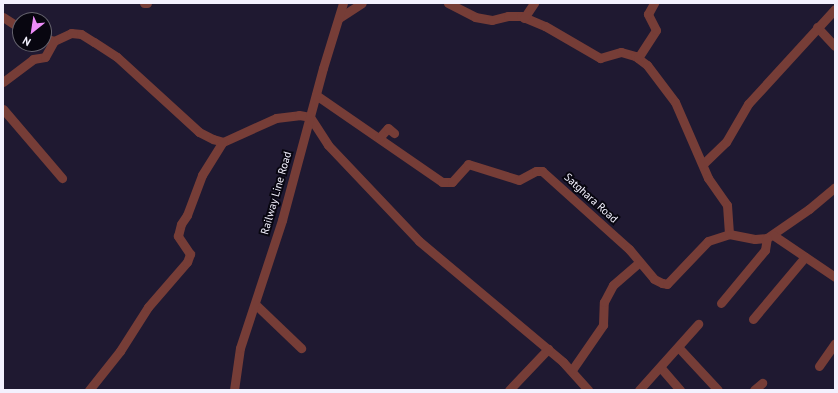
<!DOCTYPE html>
<html>
<head>
<meta charset="utf-8">
<style>
  body { margin:0 }
  #map { position:relative; width:838px; height:393px; overflow:hidden; background:#1f1931; font-family:"PT Sans",sans-serif }
  div>[style] { position:absolute }
  .minor>* { height:9px; margin:-4.5px; padding:0 4.5px; transform-origin:4.5px; border-radius:4.5px; background:#763d37 }
  span { translate:-50% -50%; white-space:nowrap; text-align:center; line-height:1.15; -webkit-text-stroke:4px #080610; paint-order:stroke }
  .street-label { font-size:11px; color:#f3f1fe }
  .frame { position:absolute; inset:0; border:4px solid #f3f1fe; pointer-events:none }
  .north { position:absolute; left:12px; top:12px; width:40px; height:40px; box-sizing:border-box; background:#080610; border:1px solid #66646f; border-radius:50%; rotate:210deg; font-size:11px; font-weight:700; line-height:16px; text-align:center; color:#f3f1fe }
  .north::after { content:''; display:block; margin:auto; width:14px; height:18px; background:#ed8cf9; clip-path:polygon(50% 0,100% 100%,50% 72%,0 100%) }
</style>
</head>
<body>
<div id="map">
  <div class="minor">
    <i style="left:144px;top:3px;width:3px"></i>
    <i style="left:448px;top:3px;width:30px;rotate:27deg"></i>
    <i style="left:475px;top:17px;width:17px;rotate:10deg"></i>
    <i style="left:492px;top:20px;width:16px;rotate:-14deg"></i>
    <i style="left:508px;top:16px;width:13px"></i>
    <i style="left:521px;top:16px;width:26px;rotate:23deg"></i>
    <i style="left:545px;top:26px;width:64px;rotate:30.2deg"></i>
    <i style="left:600px;top:58px;width:22px;rotate:-16deg"></i>
    <i style="left:621px;top:52px;width:15px;rotate:16deg"></i>
    <i style="left:635px;top:56px;width:15px;rotate:37deg"></i>
    <i style="left:647px;top:65px;width:46px;rotate:52.9deg"></i>
    <i style="left:675px;top:102px;width:83px;rotate:66.5deg"></i>
    <i style="left:708px;top:178px;width:33px;rotate:55deg"></i>
    <i style="left:727px;top:205px;width:29px;rotate:86deg"></i>
    <i style="left:3px;top:17px;width:20px;rotate:33deg"></i>
    <i style="left:339px;top:18px;width:27px;rotate:-33deg"></i>
    <i style="left:524px;top:18px;width:18px;rotate:-56deg"></i>
    <i style="left:817px;top:27px;width:26px;rotate:47deg"></i>
    <i style="left:44px;top:38px;width:10px;rotate:17deg"></i>
    <i style="left:54px;top:41px;width:19px;rotate:-25deg"></i>
    <i style="left:71px;top:33px;width:10px;rotate:6deg"></i>
    <i style="left:81px;top:34px;width:15px;rotate:32deg"></i>
    <i style="left:94px;top:42px;width:27px;rotate:33deg"></i>
    <i style="left:117px;top:57px;width:111px;rotate:42.4deg"></i>
    <i style="left:199px;top:132px;width:16px;rotate:27deg"></i>
    <i style="left:213px;top:139px;width:10px;rotate:17deg"></i>
    <i style="left:223px;top:142px;width:58px;rotate:-24.4deg"></i>
    <i style="left:276px;top:118px;width:23px;rotate:-7deg"></i>
    <i style="left:299px;top:115px;width:11px;rotate:10deg"></i>
    <i style="left:310px;top:117px;width:33px;rotate:57deg"></i>
    <i style="left:328px;top:145px;width:132px;rotate:46.5deg"></i>
    <i style="left:419px;top:241px;width:188px;rotate:40deg"></i>
    <i style="left:563px;top:362px;width:38px;rotate:48deg"></i>
    <i style="left:638px;top:58px;width:33px;rotate:-57deg"></i>
    <i style="left:656px;top:30px;width:18px;rotate:-117deg"></i>
    <i style="left:648px;top:14px;width:13px;rotate:-61deg"></i>
    <i style="left:3px;top:82px;width:38px;rotate:-37deg"></i>
    <i style="left:33px;top:59px;width:12px;rotate:-9deg"></i>
    <i style="left:45px;top:57px;width:18px;rotate:-61deg"></i>
    <i style="left:316px;top:95px;width:153px;rotate:34.6deg"></i>
    <i style="left:442px;top:182px;width:10px"></i>
    <i style="left:452px;top:182px;width:24px;rotate:-48deg"></i>
    <i style="left:468px;top:164px;width:53px;rotate:17.4deg"></i>
    <i style="left:519px;top:180px;width:19px;rotate:-28deg"></i>
    <i style="left:536px;top:171px;width:6px"></i>
    <i style="left:542px;top:171px;width:117px;rotate:41.9deg"></i>
    <i style="left:629px;top:249px;width:39px;rotate:50deg"></i>
    <i style="left:654px;top:279px;width:9px;rotate:27deg"></i>
    <i style="left:662px;top:283px;width:5px;rotate:11deg"></i>
    <i style="left:667px;top:284px;width:59px;rotate:-46.4deg"></i>
    <i style="left:708px;top:241px;width:22px;rotate:-18deg"></i>
    <i style="left:729px;top:234px;width:26px;rotate:11deg"></i>
    <i style="left:755px;top:239px;width:12px;rotate:-5deg"></i>
    <i style="left:767px;top:238px;width:51px;rotate:-34.6deg"></i>
    <i style="left:809px;top:209px;width:34px;rotate:-40deg"></i>
    <i style="left:3px;top:109px;width:91px;rotate:49.5deg"></i>
    <i style="left:379px;top:138px;width:13px;rotate:-48deg"></i>
    <i style="left:388px;top:128px;width:8px;rotate:40deg"></i>
    <i style="left:703px;top:164px;width:32px;rotate:-44deg"></i>
    <i style="left:726px;top:142px;width:44px;rotate:-59.9deg"></i>
    <i style="left:748px;top:104px;width:129px;rotate:-47.5deg"></i>
    <i style="left:773px;top:235px;width:75px;rotate:34.1deg"></i>
    <i style="left:721px;top:303px;width:69px;rotate:-50.3deg"></i>
    <i style="left:765px;top:250px;width:12px;rotate:-81deg"></i>
    <i style="left:255px;top:304px;width:64px;rotate:43.7deg"></i>
    <i style="left:753px;top:319px;width:81px;rotate:-50deg"></i>
    <i style="left:679px;top:348px;width:57px;rotate:47.1deg"></i>
    <i style="left:819px;top:366px;width:28px;rotate:-55deg"></i>
    <i style="left:661px;top:368px;width:29px;rotate:49deg"></i>
    <i style="left:572px;top:370px;width:55px;rotate:-55.4deg"></i>
    <i style="left:603px;top:325px;width:23px;rotate:-88deg"></i>
    <i style="left:604px;top:302px;width:19px;rotate:-62deg"></i>
    <i style="left:613px;top:285px;width:35px;rotate:-41deg"></i>
    <i style="left:89px;top:390px;width:50px;rotate:-51.5deg"></i>
    <i style="left:120px;top:351px;width:52px;rotate:-57.5deg"></i>
    <i style="left:148px;top:307px;width:60px;rotate:-49.1deg"></i>
    <i style="left:187px;top:262px;width:9px;rotate:-69deg"></i>
    <i style="left:190px;top:254px;width:22px;rotate:-124deg"></i>
    <i style="left:178px;top:236px;width:12px;rotate:-76deg"></i>
    <i style="left:181px;top:224px;width:11px;rotate:-56deg"></i>
    <i style="left:187px;top:215px;width:43px;rotate:-69.4deg"></i>
    <i style="left:202px;top:175px;width:39px;rotate:-58deg"></i>
    <i style="left:234px;top:390px;width:42px;rotate:-81.9deg"></i>
    <i style="left:240px;top:348px;width:135px;rotate:-71.8deg"></i>
    <i style="left:282px;top:220px;width:157px;rotate:-74.9deg"></i>
    <i style="left:323px;top:68px;width:68px;rotate:-72.9deg"></i>
    <i style="left:509px;top:390px;width:57px;rotate:-46.4deg"></i>
    <i style="left:639px;top:390px;width:89px;rotate:-48.2deg"></i>
    <i style="left:754px;top:390px;width:11px;rotate:-41deg"></i>
  </div>
  <div class="street-label">
    <span style="left:276px;top:193px;rotate:-74deg">Railway Line Road</span>
    <span style="left:591px;top:198px;rotate:42deg">Satghara Road</span>
  </div>
  <div class="frame"></div>
  <div class="north">N</div>
</div>
</body>
</html>
